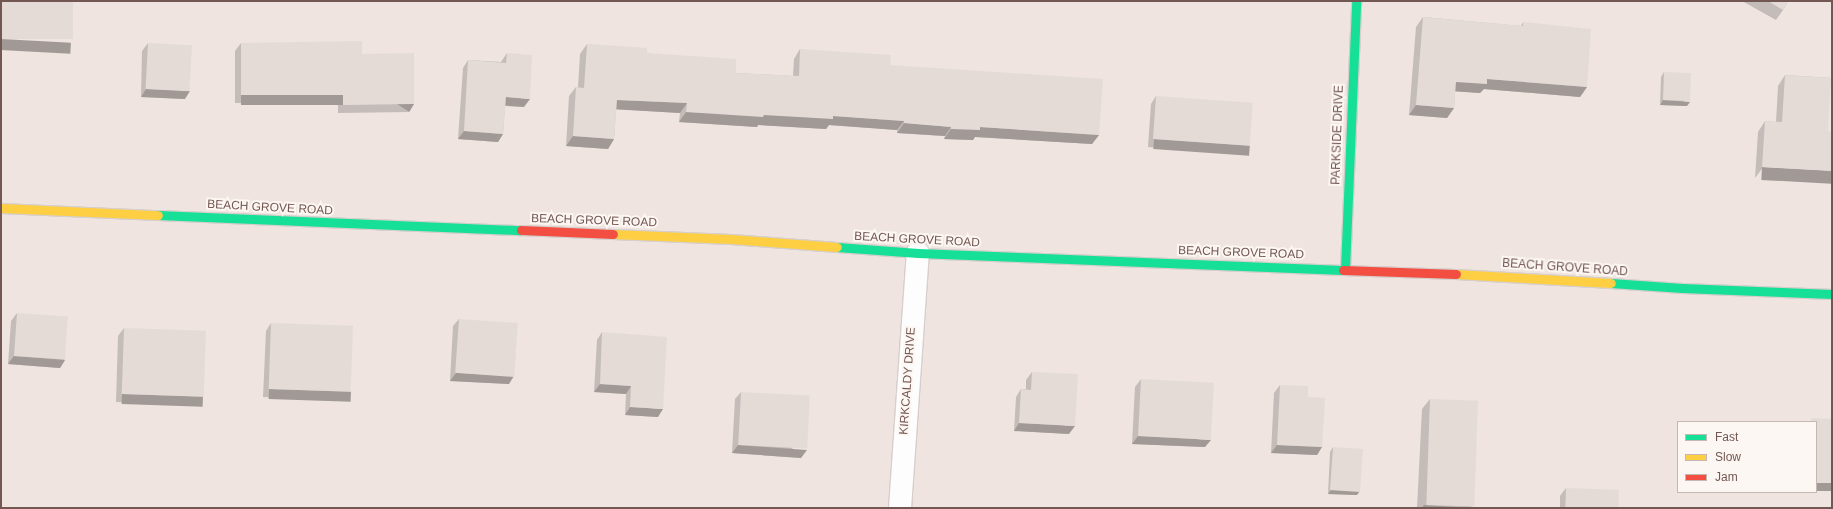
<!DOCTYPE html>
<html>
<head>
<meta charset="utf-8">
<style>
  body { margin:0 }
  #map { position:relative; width:1833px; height:509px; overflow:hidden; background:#f8f3f0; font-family:Arial,sans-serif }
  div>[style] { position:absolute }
  .residential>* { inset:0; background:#efe4df }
  .roads { filter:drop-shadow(1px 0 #d6cfcc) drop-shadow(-1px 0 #d6cfcc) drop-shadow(0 1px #d6cfcc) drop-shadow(0 -1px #d6cfcc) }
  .street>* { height:22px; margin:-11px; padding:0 11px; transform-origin:11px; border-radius:11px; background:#fefdfd }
  .fast>* { height:9px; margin:-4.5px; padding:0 4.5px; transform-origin:4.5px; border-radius:4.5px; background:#16e098 }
  .slow>* { height:9px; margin:-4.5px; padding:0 4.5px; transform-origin:4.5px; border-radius:4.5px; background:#ffcf43 }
  .jam>* { height:9px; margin:-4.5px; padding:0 4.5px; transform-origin:4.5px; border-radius:4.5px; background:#f24e42 }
  .wall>* { inset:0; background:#c4bcb9 }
  .shaded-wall>* { inset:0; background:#a09996; transform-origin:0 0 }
  .building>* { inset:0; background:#e4dbd7; transform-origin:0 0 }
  span { translate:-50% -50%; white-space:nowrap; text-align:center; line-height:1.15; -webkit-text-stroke:4px #fdf7f3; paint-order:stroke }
  .street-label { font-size:12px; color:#735752 }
  .frame { position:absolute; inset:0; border:2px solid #735752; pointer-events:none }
  .legend { position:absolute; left:1677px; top:421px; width:140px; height:72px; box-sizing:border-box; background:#fdf7f3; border:1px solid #c6b7b3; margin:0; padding:5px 7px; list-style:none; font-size:12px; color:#735752 }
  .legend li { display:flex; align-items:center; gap:8px; height:20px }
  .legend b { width:20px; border:1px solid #c6b7b3 }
</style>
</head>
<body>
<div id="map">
  <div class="residential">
    <i style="clip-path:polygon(evenodd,1px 1px,1832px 1px,1832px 508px,1px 508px,1px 1px,1678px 422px,1816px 422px,1816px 492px,1678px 492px,1678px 422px)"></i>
  </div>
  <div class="roads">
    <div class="street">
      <i style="left:900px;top:508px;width:256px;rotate:-86deg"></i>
    </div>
    <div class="fast">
      <i style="left:158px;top:215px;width:363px;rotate:2.4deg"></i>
      <i style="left:837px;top:247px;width:81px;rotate:4.2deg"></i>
      <i style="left:918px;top:253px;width:425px;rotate:2.3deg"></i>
      <i style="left:1345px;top:269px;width:268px;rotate:-87.6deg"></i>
      <i style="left:1611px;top:283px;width:71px;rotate:4deg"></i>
      <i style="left:1682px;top:288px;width:150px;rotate:2.3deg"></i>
    </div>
    <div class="slow">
      <i style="left:1px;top:208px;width:157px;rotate:2.6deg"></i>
      <i style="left:613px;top:234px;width:118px;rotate:2.4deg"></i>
      <i style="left:731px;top:239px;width:106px;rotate:4.3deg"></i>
      <i style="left:1456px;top:274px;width:155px;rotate:3.3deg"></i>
    </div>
    <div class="jam">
      <i style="left:521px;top:230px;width:92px;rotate:2.5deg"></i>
      <i style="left:1343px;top:270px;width:113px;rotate:2deg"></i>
    </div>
  </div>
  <div class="wall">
    <i style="clip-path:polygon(1742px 1px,1788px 1px,1783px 10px,1776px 20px)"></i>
    <i style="clip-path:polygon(1423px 17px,1521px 26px,1523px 22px,1587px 87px,1580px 97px,1484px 89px,1480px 93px,1455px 91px,1454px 108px,1447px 118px,1409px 115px,1416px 27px)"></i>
    <i style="clip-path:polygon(148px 43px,185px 99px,141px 97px,142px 51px)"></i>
    <i style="clip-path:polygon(241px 43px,362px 54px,414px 104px,409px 112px,338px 113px,338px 103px,235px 103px,235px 51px)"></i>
    <i style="clip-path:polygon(587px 44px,647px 53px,736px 73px,793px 76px,794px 59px,800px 49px,890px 65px,1099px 135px,1092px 144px,975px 137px,973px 140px,944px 139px,945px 136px,897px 133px,897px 130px,829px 125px,826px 129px,758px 125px,757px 127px,679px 122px,680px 113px,616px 109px,614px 139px,608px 149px,566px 146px,569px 96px,576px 87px,578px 87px,580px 54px)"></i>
    <i style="clip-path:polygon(507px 53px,524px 107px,505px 106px,503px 134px,498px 142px,458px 139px,463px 68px,468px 60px,501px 62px)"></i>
    <i style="clip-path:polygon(1664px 72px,1687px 106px,1660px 105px,1661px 77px)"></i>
    <i style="clip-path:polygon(1785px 75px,1831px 78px,1755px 178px,1758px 132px,1765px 121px,1776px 122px,1778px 86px)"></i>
    <i style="clip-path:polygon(1156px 96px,1250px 146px,1244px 154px,1148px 147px,1151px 104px)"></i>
    <i style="clip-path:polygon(17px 313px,65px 360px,60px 368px,8px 364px,11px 321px)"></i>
    <i style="clip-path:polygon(459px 319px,509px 384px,450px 381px,453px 326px)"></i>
    <i style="clip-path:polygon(271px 323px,351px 392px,345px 400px,263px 397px,266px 331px)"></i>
    <i style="clip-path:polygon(124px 328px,203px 397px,198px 405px,116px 402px,118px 336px)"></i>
    <i style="clip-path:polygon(602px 332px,658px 417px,625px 415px,626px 394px,594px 392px,597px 340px)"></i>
    <i style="clip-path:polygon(1032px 372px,1069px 434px,1014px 431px,1016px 397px,1021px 389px,1026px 389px,1026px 380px)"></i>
    <i style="clip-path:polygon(1141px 379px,1205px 447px,1132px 444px,1135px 387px)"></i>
    <i style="clip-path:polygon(1280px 385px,1308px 397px,1322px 447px,1317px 455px,1271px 453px,1274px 393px)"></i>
    <i style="clip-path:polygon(741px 392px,801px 458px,732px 453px,735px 399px)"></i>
    <i style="clip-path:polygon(1430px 399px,1472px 508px,1417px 508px,1422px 409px)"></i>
    <i style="clip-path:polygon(1333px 447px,1357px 495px,1328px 494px,1330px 452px)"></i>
    <i style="clip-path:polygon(1566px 488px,1618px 508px,1560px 508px,1560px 496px)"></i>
  </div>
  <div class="shaded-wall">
    <i style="left:1px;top:39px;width:70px;height:11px;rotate:3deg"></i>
    <i style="clip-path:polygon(1487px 79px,1587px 87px,1580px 97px,1484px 89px,1480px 93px,1449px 91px,1456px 82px)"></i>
    <i style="clip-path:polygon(146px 89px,190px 91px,185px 99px,141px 97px)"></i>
    <i style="left:241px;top:95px;width:102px;height:10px"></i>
    <i style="clip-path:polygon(506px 97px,530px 99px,524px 107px,500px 105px)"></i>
    <i style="clip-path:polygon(617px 100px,687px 103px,680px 113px,610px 109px)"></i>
    <i style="clip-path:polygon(1663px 100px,1690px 102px,1687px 106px,1660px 105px)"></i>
    <i style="left:414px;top:104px;width:9px;height:71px;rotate:122deg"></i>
    <i style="clip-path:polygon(1416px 105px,1454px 108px,1447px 118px,1409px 115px)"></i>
    <i style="clip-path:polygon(686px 112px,764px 115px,833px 116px,904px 121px,897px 130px,829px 125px,826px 129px,758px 125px,757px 127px,679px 122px)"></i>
    <i style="clip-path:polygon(904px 123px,951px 127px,945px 136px,897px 133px)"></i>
    <i style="clip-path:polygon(980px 127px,1099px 135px,1092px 144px,975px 137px,973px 140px,944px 139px,951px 129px)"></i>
    <i style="clip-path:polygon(464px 131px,503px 134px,498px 142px,458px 139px)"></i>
    <i style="clip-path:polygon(573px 136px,614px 139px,608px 149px,566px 146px)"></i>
    <i style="left:1154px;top:139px;width:96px;height:10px;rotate:4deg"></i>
    <i style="left:1762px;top:167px;width:70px;height:13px;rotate:3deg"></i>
    <i style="clip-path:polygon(14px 356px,65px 360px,60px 368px,8px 364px)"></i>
    <i style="clip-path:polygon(456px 373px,514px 376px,509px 384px,450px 381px)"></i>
    <i style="clip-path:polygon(600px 384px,631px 386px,626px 394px,594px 392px)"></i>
    <i style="left:269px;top:389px;width:82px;height:10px;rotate:2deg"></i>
    <i style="left:122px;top:394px;width:81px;height:10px;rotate:2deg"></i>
    <i style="clip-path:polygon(630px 407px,663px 409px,658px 417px,625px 415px)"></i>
    <i style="clip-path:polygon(1019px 423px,1075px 426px,1069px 434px,1014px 431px)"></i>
    <i style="clip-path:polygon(1138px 436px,1211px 440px,1205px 447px,1132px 444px)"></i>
    <i style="clip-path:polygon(738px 445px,807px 450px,801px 458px,732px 453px)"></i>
    <i style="clip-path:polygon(1277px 445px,1322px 447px,1317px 455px,1271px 453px)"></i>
    <i style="left:1816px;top:483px;width:16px;height:8px"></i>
    <i style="clip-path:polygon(1331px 490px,1360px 491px,1357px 495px,1328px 494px)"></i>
    <i style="clip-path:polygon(1424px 505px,1472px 508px,1422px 508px)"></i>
  </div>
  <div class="building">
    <i style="left:1px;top:1px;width:72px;height:38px"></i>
    <i style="clip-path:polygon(1768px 1px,1788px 1px,1783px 10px)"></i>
    <i style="clip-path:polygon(1423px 17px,1523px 26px,1523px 22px,1591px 29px,1587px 87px,1487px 79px,1487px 84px,1456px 82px,1454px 108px,1416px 105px)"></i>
    <i style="clip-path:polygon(362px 41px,362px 54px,414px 53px,414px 104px,343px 105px,343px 95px,241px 95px,241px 43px)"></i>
    <i style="left:148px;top:43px;width:44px;height:46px;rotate:3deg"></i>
    <i style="clip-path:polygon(587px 44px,647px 48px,647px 53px,736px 59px,736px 73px,799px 76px,800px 49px,891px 55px,890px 65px,1103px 79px,1099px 135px,980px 127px,980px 130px,951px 129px,951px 127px,904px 123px,904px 121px,833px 116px,833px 119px,764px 115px,763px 117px,686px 112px,687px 103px,617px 100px,614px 139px,573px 136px,576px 87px,584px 88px)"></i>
    <i style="clip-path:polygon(507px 53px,532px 55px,530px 99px,506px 97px,503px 134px,464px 131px,468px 60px,506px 63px)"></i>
    <i style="left:1664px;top:72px;width:27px;height:28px;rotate:2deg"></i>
    <i style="clip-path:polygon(1785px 75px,1831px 78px,1828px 131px,1832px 132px,1832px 171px,1762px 167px,1765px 121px,1782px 122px)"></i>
    <i style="left:1156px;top:96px;width:97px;height:43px;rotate:4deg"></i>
    <i style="left:17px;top:313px;width:51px;height:43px;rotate:4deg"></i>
    <i style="left:459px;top:319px;width:59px;height:54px;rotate:4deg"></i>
    <i style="left:271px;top:323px;width:82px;height:66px;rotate:2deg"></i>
    <i style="left:124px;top:328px;width:82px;height:66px;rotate:2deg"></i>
    <i style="clip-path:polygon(602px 332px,667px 337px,663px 409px,630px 407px,631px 386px,600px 384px)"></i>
    <i style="clip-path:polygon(1032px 372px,1078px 374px,1075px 426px,1019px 423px,1021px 389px,1031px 390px)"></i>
    <i style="left:1141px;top:379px;width:73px;height:57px;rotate:3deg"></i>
    <i style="clip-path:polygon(1280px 385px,1308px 386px,1308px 397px,1325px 398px,1322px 447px,1277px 445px)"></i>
    <i style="left:741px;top:392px;width:69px;height:53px;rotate:3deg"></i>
    <i style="left:1430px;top:399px;width:48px;height:106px;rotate:2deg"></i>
    <i style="clip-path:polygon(1811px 418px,1832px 419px,1832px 483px,1816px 483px,1816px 422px,1811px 422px)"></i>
    <i style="left:1333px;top:447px;width:30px;height:43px;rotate:4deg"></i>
    <i style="left:1566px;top:488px;width:53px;height:20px;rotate:2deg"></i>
  </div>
  <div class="street-label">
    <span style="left:1338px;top:135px;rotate:-88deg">PARKSIDE DRIVE</span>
    <span style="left:270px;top:208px;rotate:3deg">BEACH GROVE ROAD</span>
    <span style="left:594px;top:221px;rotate:2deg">BEACH GROVE ROAD</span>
    <span style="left:917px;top:240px;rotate:3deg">BEACH GROVE ROAD</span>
    <span style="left:1241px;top:253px;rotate:2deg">BEACH GROVE ROAD</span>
    <span style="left:1565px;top:268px;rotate:4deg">BEACH GROVE ROAD</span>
    <span style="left:908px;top:381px;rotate:-86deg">KIRKCALDY DRIVE</span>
  </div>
  <div class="frame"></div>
  <ul class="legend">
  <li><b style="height:5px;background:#16e098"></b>Fast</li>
  <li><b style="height:5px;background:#ffcf43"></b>Slow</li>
  <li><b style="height:5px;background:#f24e42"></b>Jam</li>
  </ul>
</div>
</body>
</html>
